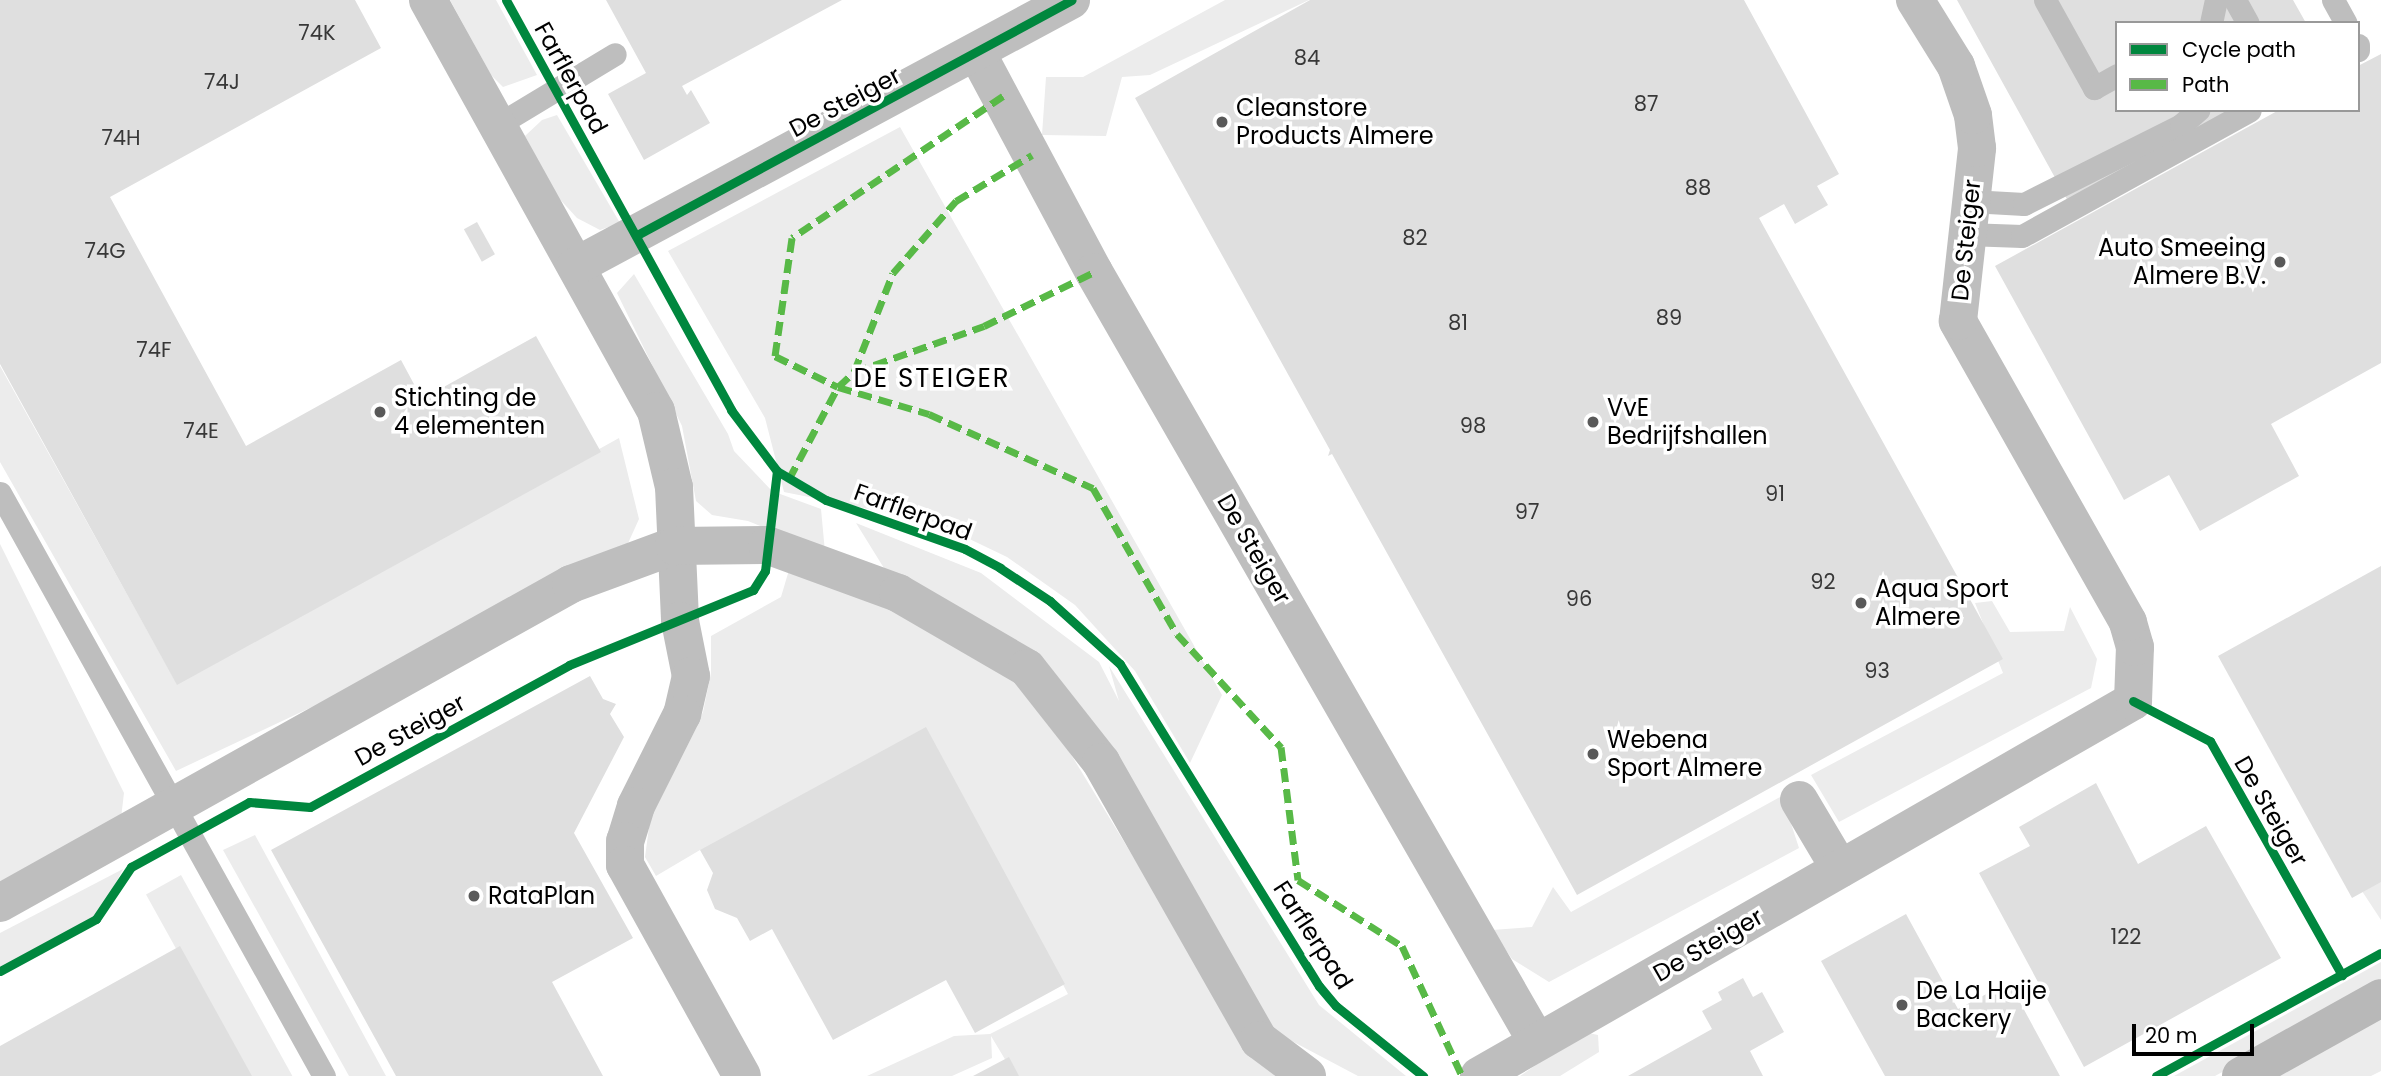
<!DOCTYPE html>
<html>
<head>
<meta charset="utf-8">
<style>
  body { margin:0 }
  #map { position:relative; width:2381px; height:1076px; overflow:hidden; background:#fff; font-family:Poppins,sans-serif }
  div>[style] { position:absolute }
  .green>* { inset:0; background:#ececec; transform-origin:0 0 }
  .building>* { inset:0; background:#dfdfdf; transform-origin:0 0 }
  .service>* { height:23px; margin:-11.5px; padding:0 11.5px; transform-origin:11.5px; border-radius:11.5px; background:#bebebe }
  .minor>* { height:38px; margin:-19px; padding:0 19px; transform-origin:19px; border-radius:19px; background:#bebebe }
  .secondary>* { height:38px; margin:-19px; padding:0 19px; transform-origin:19px; border-radius:19px; background:#b8b8b8 }
  .quiet>* { height:7px; margin-top:-3.5px; transform-origin:0; background:repeating-linear-gradient(90deg,#58b947 0 14px,transparent 0 21px) }
  .cycleway>* { height:9px; margin:-4.5px; padding:0 4.5px; transform-origin:4.5px; border-radius:4.5px; background:#00873e }
  .dots>* { width:19px; height:19px; translate:-50% -50%; box-sizing:border-box; border:4px solid #fff; border-radius:50% }
  span { translate:-50% -50%; white-space:nowrap; text-align:center; line-height:1.15; -webkit-text-stroke:7px #fff; paint-order:stroke }
  .number-label { font-size:21px; color:#383838 }
  .number-label span { -webkit-text-stroke-width:0 }
  .street-label { font-size:24px; color:#000 }
  .poi-label { font-size:24px; color:#000 }
  .left { translate:0 -50%; text-align:left }
  .right { translate:-100% -50%; text-align:right }
  .neighbourhood-label { font-size:26px; color:#000; letter-spacing:2px }
  .legend { position:absolute; left:2115px; top:21px; width:245px; height:91px; box-sizing:border-box; background:#fff; border:2px solid #999; margin:0; padding:9px 12px; list-style:none; font-size:21px; color:#000 }
  .legend li { display:flex; align-items:center; gap:14px; height:35px }
  .legend b { width:35px; border:2px solid #999 }
  .scale { position:absolute; left:2132px; top:1024px; width:122px; height:32px; box-sizing:border-box; border:4px solid #000; border-top:0; padding-left:9px; font-size:21px; line-height:24px; white-space:nowrap; color:#000; -webkit-text-stroke:5px #fff; paint-order:stroke }
</style>
</head>
<body>
<div id="map">
  <div class="green">
    <i style="clip-path:polygon(450px 0,496px 0,537px 75px,503px 87px,491px 75px)"></i>
    <i style="clip-path:polygon(1225px 0,1309px 0,1150px 75px,1122px 77px,1106px 136px,1042px 135px,1046px 77px,1083px 77px)"></i>
    <i style="clip-path:polygon(557px 115px,620px 223px,600px 230px,577px 218px,556px 195px,525px 136px,542px 120px)"></i>
    <i style="clip-path:polygon(900px 127px,1222px 695px,1190px 763px,1135px 671px,1075px 605px,1007px 557px,934px 522px,784px 492px,765px 418px,668px 251px)"></i>
    <i style="clip-path:polygon(634px 274px,728px 434px,734px 451px,772px 491px,821px 509px,825px 552px,748px 521px,712px 515px,696px 501px,682px 426px,617px 293px)"></i>
    <i style="clip-path:polygon(0 366px,177px 684px,619px 438px,639px 519px,625px 550px,484px 626px,176px 771px,0 462px)"></i>
    <i style="clip-path:polygon(856px 523px,981px 573px,1099px 662px,1119px 701px,1109px 666px,1319px 1005px,1406px 1076px,1358px 1076px,1269px 1029px,1043px 662px,887px 573px)"></i>
    <i style="clip-path:polygon(0 544px,124px 793px,121px 818px,0 889px)"></i>
    <i style="clip-path:polygon(789px 570px,875px 600px,1022px 684px,1044px 710px,1191px 952px,1275px 1076px,1015px 1076px,991px 1036px,992px 1058px,952px 1076px,867px 1076px,954px 1036px,990px 1034px,1068px 994px,974px 818px,700px 850px,656px 876px,645px 857px,650px 820px,703px 712px,711px 673px,711px 636px,781px 597px)"></i>
    <i style="clip-path:polygon(1992px 601px,2010px 632px,2064px 631px,2070px 607px,2097px 659px,2091px 688px,1839px 822px,1811px 775px,2003px 673px,1975px 603px)"></i>
    <i style="clip-path:polygon(1782px 796px,1799px 848px,1549px 982px,1512px 959px,1492px 930px,1532px 927px,1553px 887px,1571px 912px)"></i>
    <i style="clip-path:polygon(255px 835px,386px 1076px,349px 1076px,223px 850px)"></i>
    <i style="clip-path:polygon(123px 869px,95px 923px,0 976px,0 933px)"></i>
    <i style="clip-path:polygon(2381px 872px,2381px 920px,2358px 885px)"></i>
    <i style="left:181px;top:875px;width:230px;height:40px;rotate:61deg"></i>
    <i style="clip-path:polygon(2381px 962px,2381px 985px,2215px 1076px,2174px 1076px)"></i>
    <i style="clip-path:polygon(2381px 1011px,2381px 1071px,2371px 1076px,2262px 1076px)"></i>
    <i style="clip-path:polygon(1584px 1032px,1598px 1035px,1599px 1052px,1560px 1076px,1520px 1076px)"></i>
  </div>
  <div class="building">
    <i style="clip-path:polygon(0 0,355px 0,381px 48px,110px 197px,246px 446px,401px 360px,422px 399px,536px 336px,601px 452px,177px 685px,0 364px)"></i>
    <i style="clip-path:polygon(606px 0,842px 0,682px 86px,687px 95px,691px 90px,710px 123px,644px 160px,608px 94px,646px 73px)"></i>
    <i style="clip-path:polygon(1310px 0,1744px 0,1839px 174px,1817px 186px,1828px 205px,1795px 224px,1784px 204px,1759px 218px,2003px 659px,1577px 895px,1332px 454px,1328px 456px,1330px 450px,1135px 98px)"></i>
    <i style="clip-path:polygon(1957px 0,2293px 0,2306px 23px,2117px 23px,2117px 110px,2236px 110px,2069px 203px)"></i>
    <i style="clip-path:polygon(2381px 54px,2381px 363px,2271px 424px,2299px 476px,2200px 531px,2169px 475px,2124px 500px,1995px 266px,2279px 110px,2358px 110px,2358px 66px)"></i>
    <i style="left:477px;top:222px;width:37px;height:15px;rotate:61deg"></i>
    <i style="clip-path:polygon(2381px 566px,2381px 882px,2352px 898px,2218px 656px)"></i>
    <i style="clip-path:polygon(590px 676px,603px 699px,616px 704px,610px 714px,624px 737px,574px 833px,633px 938px,552px 982px,603px 1076px,396px 1076px,271px 850px)"></i>
    <i style="clip-path:polygon(926px 727px,1065px 984px,975px 1033px,946px 980px,833px 1040px,772px 929px,750px 941px,737px 918px,715px 909px,707px 890px,713px 873px,700px 850px)"></i>
    <i style="clip-path:polygon(2096px 783px,2138px 864px,2206px 826px,2281px 958px,2084px 1067px,1979px 873px,2030px 846px,2019px 827px)"></i>
    <i style="clip-path:polygon(1906px 914px,1958px 1009px,2009px 982px,2060px 1076px,1885px 1076px,1821px 961px)"></i>
    <i style="clip-path:polygon(180px 946px,252px 1076px,0 1076px,0 1046px)"></i>
    <i style="clip-path:polygon(1743px 978px,1753px 997px,1762px 992px,1784px 1032px,1750px 1051px,1763px 1076px,1628px 1076px,1712px 1029px,1702px 1011px,1722px 1000px,1718px 992px)"></i>
    <i style="clip-path:polygon(1009px 1057px,1019px 1076px,973px 1076px)"></i>
  </div>
  <div class="service">
    <i style="left:2045px;top:0;width:101px;rotate:60.9deg"></i>
    <i style="left:2094px;top:88px;width:26px;rotate:-29deg"></i>
    <i style="left:2235px;top:0;width:26px;rotate:61deg"></i>
    <i style="left:2333px;top:0;width:26px;rotate:61deg"></i>
    <i style="left:2211px;top:23px;width:24px;rotate:-78deg"></i>
    <i style="left:2358px;top:45px;width:5px;rotate:90deg"></i>
    <i style="left:499px;top:124px;width:135px;rotate:-31.1deg"></i>
    <i style="left:1970px;top:201px;width:54px;rotate:3.2deg"></i>
    <i style="left:2024px;top:204px;width:176px;rotate:-26.7deg"></i>
    <i style="left:2181px;top:125px;width:23px;rotate:-41deg"></i>
    <i style="left:1966px;top:234px;width:56px;rotate:2deg"></i>
    <i style="left:2022px;top:236px;width:260px;rotate:-28.9deg"></i>
    <i style="left:0;top:493px;width:667px;rotate:60.94deg"></i>
  </div>
  <div class="minor">
    <i style="left:428px;top:0;width:470px;rotate:61deg"></i>
    <i style="left:656px;top:411px;width:78px;rotate:76.7deg"></i>
    <i style="left:674px;top:487px;width:134px;rotate:87.4deg"></i>
    <i style="left:680px;top:621px;width:56px;rotate:78.7deg"></i>
    <i style="left:691px;top:676px;width:39px;rotate:103deg"></i>
    <i style="left:682px;top:714px;width:103px;rotate:116.6deg"></i>
    <i style="left:636px;top:806px;width:37px;rotate:107deg"></i>
    <i style="left:625px;top:841px;width:24px;rotate:90deg"></i>
    <i style="left:625px;top:865px;width:241px;rotate:61deg"></i>
    <i style="left:977px;top:53px;width:248px;rotate:61.9deg"></i>
    <i style="left:1094px;top:272px;width:888px;rotate:60.09deg"></i>
    <i style="left:576px;top:266px;width:562px;rotate:-28.25deg"></i>
    <i style="left:1799px;top:800px;width:80px;rotate:59.3deg"></i>
    <i style="left:0;top:903px;width:654px;rotate:-29.19deg"></i>
    <i style="left:571px;top:584px;width:110px;rotate:-20.3deg"></i>
    <i style="left:674px;top:546px;width:93px;rotate:-0.6deg"></i>
    <i style="left:767px;top:545px;width:140px;rotate:20.1deg"></i>
    <i style="left:898px;top:593px;width:149px;rotate:30.2deg"></i>
    <i style="left:1027px;top:668px;width:120px;rotate:51.8deg"></i>
    <i style="left:1101px;top:762px;width:320px;rotate:60.4deg"></i>
    <i style="left:1259px;top:1040px;width:60px;rotate:36.9deg"></i>
    <i style="left:1479px;top:1076px;width:754px;rotate:-29.83deg"></i>
    <i style="left:2133px;top:701px;width:54px;rotate:-87.9deg"></i>
    <i style="left:2135px;top:647px;width:26px;rotate:-106deg"></i>
    <i style="left:2128px;top:622px;width:346px;rotate:-119.5deg"></i>
    <i style="left:1958px;top:321px;width:174px;rotate:-83.7deg"></i>
    <i style="left:1977px;top:148px;width:33px;rotate:-97deg"></i>
    <i style="left:1973px;top:115px;width:52px;rotate:-109.1deg"></i>
    <i style="left:1956px;top:66px;width:78px;rotate:-121.8deg"></i>
  </div>
  <div class="secondary">
    <i style="left:2241px;top:1076px;width:160px;rotate:-29.1deg"></i>
  </div>
  <div class="quiet">
    <i style="left:1003px;top:96px;width:254px;rotate:146.1deg"></i>
    <i style="left:792px;top:238px;width:119px;rotate:98.2deg"></i>
    <i style="left:775px;top:356px;width:70px;rotate:26.2deg"></i>
    <i style="left:838px;top:387px;width:22px;rotate:-43deg"></i>
    <i style="left:854px;top:372px;width:138px;rotate:-19.5deg"></i>
    <i style="left:984px;top:326px;width:123px;rotate:-26.1deg"></i>
    <i style="left:854px;top:372px;width:106px;rotate:-68.5deg"></i>
    <i style="left:893px;top:273px;width:96px;rotate:-48.8deg"></i>
    <i style="left:956px;top:201px;width:89px;rotate:-31.2deg"></i>
    <i style="left:789px;top:479px;width:104px;rotate:-62deg"></i>
    <i style="left:838px;top:387px;width:95px;rotate:16.5deg"></i>
    <i style="left:929px;top:414px;width:180px;rotate:24.3deg"></i>
    <i style="left:1093px;top:488px;width:168px;rotate:60.1deg"></i>
    <i style="left:1177px;top:634px;width:154px;rotate:47.4deg"></i>
    <i style="left:1281px;top:747px;width:134px;rotate:82.7deg"></i>
    <i style="left:1298px;top:880px;width:123px;rotate:32.4deg"></i>
    <i style="left:1402px;top:946px;width:143px;rotate:65.2deg"></i>
  </div>
  <div class="cycleway">
    <i style="left:506px;top:0;width:468px;rotate:61.2deg"></i>
    <i style="left:731px;top:410px;width:76px;rotate:53deg"></i>
    <i style="left:777px;top:471px;width:57px;rotate:30.6deg"></i>
    <i style="left:826px;top:500px;width:147px;rotate:19.4deg"></i>
    <i style="left:965px;top:549px;width:40px;rotate:28deg"></i>
    <i style="left:1000px;top:568px;width:60px;rotate:33.4deg"></i>
    <i style="left:1050px;top:601px;width:94px;rotate:42deg"></i>
    <i style="left:1120px;top:664px;width:379px;rotate:58.3deg"></i>
    <i style="left:1319px;top:986px;width:26px;rotate:50deg"></i>
    <i style="left:1336px;top:1006px;width:112px;rotate:38.8deg"></i>
    <i style="left:637px;top:235px;width:494px;rotate:-28.4deg"></i>
    <i style="left:2133px;top:701px;width:87px;rotate:27.5deg"></i>
    <i style="left:2210px;top:741px;width:269px;rotate:60.6deg"></i>
    <i style="left:0;top:971px;width:109px;rotate:-28.4deg"></i>
    <i style="left:96px;top:919px;width:63px;rotate:-56.1deg"></i>
    <i style="left:131px;top:867px;width:135px;rotate:-28.8deg"></i>
    <i style="left:249px;top:802px;width:61px;rotate:4.7deg"></i>
    <i style="left:310px;top:807px;width:295px;rotate:-28.7deg"></i>
    <i style="left:569px;top:665px;width:199px;rotate:-22.2deg"></i>
    <i style="left:753px;top:590px;width:22px;rotate:-58deg"></i>
    <i style="left:765px;top:571px;width:101px;rotate:-83.2deg"></i>
    <i style="left:2156px;top:1076px;width:256px;rotate:-28.7deg"></i>
  </div>
  <div class="dots">
    <i style="left:1222px;top:122px;background:#595959"></i>
    <i style="left:2280px;top:262px;background:#595959"></i>
    <i style="left:380px;top:412px;background:#595959"></i>
    <i style="left:1593px;top:422px;background:#595959"></i>
    <i style="left:1861px;top:603px;background:#595959"></i>
    <i style="left:1593px;top:754px;background:#595959"></i>
    <i style="left:474px;top:896px;background:#595959"></i>
    <i style="left:1902px;top:1005px;background:#595959"></i>
  </div>
  <div class="number-label">
    <span style="left:317px;top:33px">74K</span>
    <span style="left:1307px;top:58px">84</span>
    <span style="left:222px;top:82px">74J</span>
    <span style="left:1646px;top:104px">87</span>
    <span style="left:121px;top:138px">74H</span>
    <span style="left:1698px;top:188px">88</span>
    <span style="left:1415px;top:238px">82</span>
    <span style="left:105px;top:251px">74G</span>
    <span style="left:1669px;top:318px">89</span>
    <span style="left:1458px;top:323px">81</span>
    <span style="left:154px;top:350px">74F</span>
    <span style="left:1473px;top:426px">98</span>
    <span style="left:201px;top:431px">74E</span>
    <span style="left:1775px;top:494px">91</span>
    <span style="left:1527px;top:512px">97</span>
    <span style="left:1823px;top:582px">92</span>
    <span style="left:1579px;top:599px">96</span>
    <span style="left:1877px;top:671px">93</span>
    <span style="left:2126px;top:937px">122</span>
  </div>
  <div class="street-label">
    <span style="left:571px;top:78px;rotate:61deg">Farflerpad</span>
    <span style="left:845px;top:102px;rotate:-28deg">De Steiger</span>
    <span style="left:1966px;top:240px;rotate:-84deg">De Steiger</span>
    <span style="left:913px;top:512px;rotate:20deg">Farflerpad</span>
    <span style="left:1254px;top:549px;rotate:60deg">De Steiger</span>
    <span style="left:410px;top:730px;rotate:-29deg">De Steiger</span>
    <span style="left:2271px;top:811px;rotate:60deg">De Steiger</span>
    <span style="left:1313px;top:935px;rotate:57deg">Farflerpad</span>
    <span style="left:1708px;top:945px;rotate:-30deg">De Steiger</span>
  </div>
  <div class="poi-label">
    <span class="left" style="left:1236px;top:122px">Cleanstore<br>Products Almere</span>
    <span class="right" style="left:2266px;top:262px">Auto Smeeing<br>Almere B.V.</span>
    <span class="left" style="left:394px;top:412px">Stichting de<br>4 elementen</span>
    <span class="left" style="left:1607px;top:422px">VvE<br>Bedrijfshallen</span>
    <span class="left" style="left:1875px;top:603px">Aqua Sport<br>Almere</span>
    <span class="left" style="left:1607px;top:754px">Webena<br>Sport Almere</span>
    <span class="left" style="left:488px;top:896px">RataPlan</span>
    <span class="left" style="left:1916px;top:1005px">De La Haije<br>Backery</span>
  </div>
  <div class="neighbourhood-label">
    <span style="left:932px;top:379px">DE STEIGER</span>
  </div>
  <ul class="legend">
  <li><b style="height:9px;background:#00873e"></b>Cycle path</li>
  <li><b style="height:9px;background:#58b947"></b>Path</li>
  </ul>
  <div class="scale">20 m</div>
</div>
</body>
</html>
